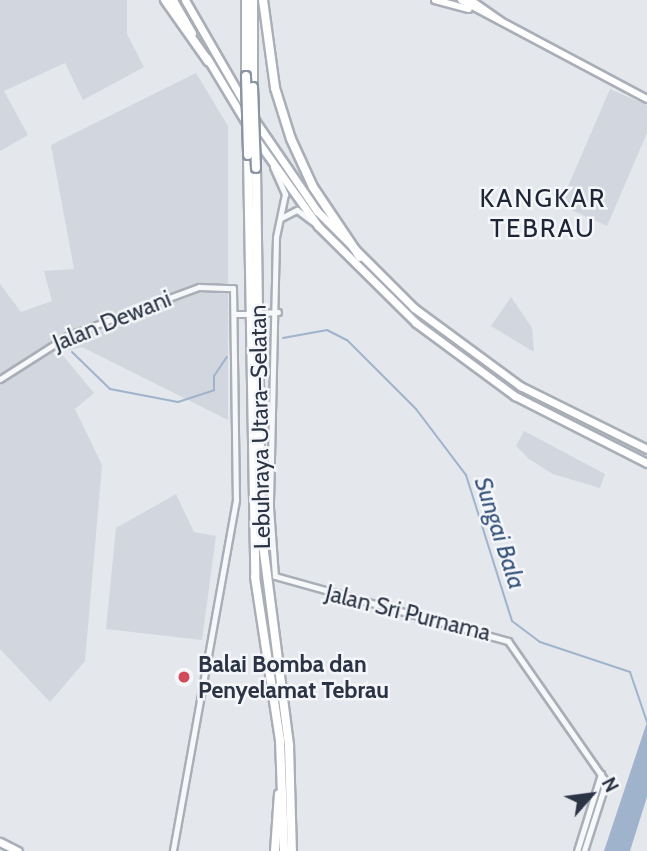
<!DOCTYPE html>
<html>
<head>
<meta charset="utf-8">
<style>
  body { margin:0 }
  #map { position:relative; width:647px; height:851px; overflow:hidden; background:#e4e7ec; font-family:Cabin,sans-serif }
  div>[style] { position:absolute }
  .built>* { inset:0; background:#d2d6de }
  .water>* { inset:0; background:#9fb4cc }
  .stream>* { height:2px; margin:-1px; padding:0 1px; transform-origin:1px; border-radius:1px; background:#9fb4cc }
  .roads { filter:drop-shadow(2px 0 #a9aeb7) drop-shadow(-2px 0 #a9aeb7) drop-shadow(0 2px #a9aeb7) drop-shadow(0 -2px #a9aeb7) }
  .tertiary>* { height:5px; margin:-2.5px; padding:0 2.5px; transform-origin:2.5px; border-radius:2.5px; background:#f7f8fa }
  .primary>* { height:6px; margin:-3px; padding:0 3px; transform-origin:3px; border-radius:3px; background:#fff }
  .trunk>* { height:7px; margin:-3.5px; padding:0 3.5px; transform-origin:3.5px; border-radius:3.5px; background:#fff }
  .motorway>* { height:8px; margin:-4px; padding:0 4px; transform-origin:4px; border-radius:4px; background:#fff }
  .bridges { filter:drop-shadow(2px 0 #8b94a3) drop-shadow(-2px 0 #8b94a3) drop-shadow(0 2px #8b94a3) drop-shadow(0 -2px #8b94a3) }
  .motorway-bridge>* { height:8px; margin:-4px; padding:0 4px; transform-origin:4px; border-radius:4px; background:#fff }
  .dots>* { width:19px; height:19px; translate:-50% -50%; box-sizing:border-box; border:4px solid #f4f6f9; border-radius:50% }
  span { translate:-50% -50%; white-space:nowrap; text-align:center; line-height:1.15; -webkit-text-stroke:5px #f4f6f9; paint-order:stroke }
  .street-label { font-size:23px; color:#2b3445 }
  .poi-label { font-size:23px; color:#2b3445; font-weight:700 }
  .left { translate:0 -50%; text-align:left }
  .water-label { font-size:24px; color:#34527a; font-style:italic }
  .quarter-label { font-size:26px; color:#1d2536; letter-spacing:2px }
  .north { position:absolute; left:556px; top:760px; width:70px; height:70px; -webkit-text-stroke:5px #f4f6f9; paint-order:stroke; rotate:62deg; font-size:19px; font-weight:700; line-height:28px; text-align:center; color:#2b3445 }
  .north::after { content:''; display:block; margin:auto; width:24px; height:32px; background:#2b3445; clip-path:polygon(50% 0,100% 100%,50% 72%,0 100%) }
</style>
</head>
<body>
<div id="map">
  <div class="built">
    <i style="clip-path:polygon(0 0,127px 0,127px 34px,144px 67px,83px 100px,65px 63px,4px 91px,28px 135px,0 151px)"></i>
    <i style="clip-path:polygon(196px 73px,228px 126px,228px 420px,82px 347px,60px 352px,94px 393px,75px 409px,102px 465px,85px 661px,50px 702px,0 649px,0 284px,21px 312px,52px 301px,44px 271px,74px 269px,51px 145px)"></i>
    <i style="clip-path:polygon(610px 89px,647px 105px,647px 133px,607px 226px,560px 205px)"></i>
    <i style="clip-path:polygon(511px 297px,532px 328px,534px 352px,491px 326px)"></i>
    <i style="clip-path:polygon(524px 431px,605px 474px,600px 488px,553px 474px,529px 459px,516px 446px)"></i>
    <i style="clip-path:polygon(176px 494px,194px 532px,216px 536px,202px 640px,106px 629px,116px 528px)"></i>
  </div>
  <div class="water">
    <i style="clip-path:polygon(647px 722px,647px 797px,630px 851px,604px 851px)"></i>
  </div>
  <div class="stream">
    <i style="left:283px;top:338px;width:45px;rotate:-10.3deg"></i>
    <i style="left:327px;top:330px;width:22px;rotate:27deg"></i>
    <i style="left:347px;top:340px;width:98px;rotate:45deg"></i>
    <i style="left:416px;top:409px;width:83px;rotate:52.9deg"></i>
    <i style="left:466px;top:475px;width:153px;rotate:72.5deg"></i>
    <i style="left:512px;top:621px;width:35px;rotate:37deg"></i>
    <i style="left:540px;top:642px;width:95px;rotate:18.4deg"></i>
    <i style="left:630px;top:672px;width:53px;rotate:71.2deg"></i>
    <i style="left:72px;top:352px;width:53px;rotate:44.2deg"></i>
    <i style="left:110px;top:389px;width:69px;rotate:10.8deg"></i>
    <i style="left:178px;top:402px;width:38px;rotate:-18deg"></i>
    <i style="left:214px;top:390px;width:14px;rotate:-90deg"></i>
    <i style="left:214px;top:376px;width:23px;rotate:-56deg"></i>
  </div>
  <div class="roads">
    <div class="tertiary">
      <i style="left:273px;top:167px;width:30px;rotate:66deg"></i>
      <i style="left:285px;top:194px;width:44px;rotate:101.8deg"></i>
      <i style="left:276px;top:237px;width:270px;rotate:91.3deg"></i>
      <i style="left:270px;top:507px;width:69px;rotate:85.9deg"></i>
      <i style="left:275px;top:576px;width:242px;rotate:15.6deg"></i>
      <i style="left:508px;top:641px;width:172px;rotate:55.2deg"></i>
      <i style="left:606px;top:782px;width:72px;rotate:107.7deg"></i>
      <i style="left:281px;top:218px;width:18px;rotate:-27deg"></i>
      <i style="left:297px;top:210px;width:20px;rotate:37deg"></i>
      <i style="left:262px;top:313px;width:16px;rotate:-4deg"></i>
      <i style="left:234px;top:314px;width:12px"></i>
      <i style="left:0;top:379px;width:82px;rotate:-32.5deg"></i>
      <i style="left:69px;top:335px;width:139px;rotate:-20.3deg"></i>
      <i style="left:199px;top:287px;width:34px;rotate:2deg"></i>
      <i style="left:233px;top:288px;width:212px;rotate:89.2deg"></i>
      <i style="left:236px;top:500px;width:357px;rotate:100.2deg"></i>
      <i style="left:577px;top:851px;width:81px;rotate:-72.7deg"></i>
    </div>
    <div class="primary">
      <i style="left:435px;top:0;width:35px;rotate:15deg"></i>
      <i style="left:461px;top:0;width:211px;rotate:28deg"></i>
      <i style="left:471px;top:0;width:37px;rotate:35deg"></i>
    </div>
    <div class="trunk">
      <i style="left:173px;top:0;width:38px;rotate:60deg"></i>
      <i style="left:185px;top:0;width:125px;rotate:60.1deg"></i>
      <i style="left:207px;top:58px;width:79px;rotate:58.9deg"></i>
      <i style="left:254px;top:119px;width:112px;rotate:55.6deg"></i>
      <i style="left:317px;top:211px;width:137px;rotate:45deg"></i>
      <i style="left:414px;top:308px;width:132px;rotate:36.3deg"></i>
      <i style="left:520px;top:386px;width:142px;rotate:26.4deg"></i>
      <i style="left:256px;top:139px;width:107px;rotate:54.5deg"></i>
      <i style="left:318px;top:226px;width:138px;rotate:44.7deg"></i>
      <i style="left:416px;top:323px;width:123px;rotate:36.4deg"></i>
      <i style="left:515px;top:396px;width:148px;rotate:26.9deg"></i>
      <i style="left:0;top:842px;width:20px;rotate:27deg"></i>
    </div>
    <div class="motorway">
      <i style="left:165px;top:0;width:75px;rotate:54.8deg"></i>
      <i style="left:246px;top:0;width:76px;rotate:90deg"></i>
      <i style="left:253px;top:0;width:87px;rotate:90deg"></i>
      <i style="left:263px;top:0;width:89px;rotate:82.2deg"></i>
      <i style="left:275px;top:88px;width:53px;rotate:72.6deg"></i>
      <i style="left:291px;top:139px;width:53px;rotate:65.4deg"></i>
      <i style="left:313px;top:187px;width:84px;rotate:56.1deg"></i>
      <i style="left:248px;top:155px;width:422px;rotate:89deg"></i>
      <i style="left:255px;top:577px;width:165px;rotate:81.3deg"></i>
      <i style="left:280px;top:740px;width:111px;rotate:87.9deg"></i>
      <i style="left:256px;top:168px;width:361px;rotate:89.2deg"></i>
      <i style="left:261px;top:529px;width:219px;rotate:82.6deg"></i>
      <i style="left:289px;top:746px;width:105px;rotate:88.4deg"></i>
      <i style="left:275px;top:851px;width:57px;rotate:-86deg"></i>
    </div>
  </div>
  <div class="bridges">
    <div class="motorway-bridge">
      <i style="left:246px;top:76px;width:79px;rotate:88.5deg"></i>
      <i style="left:253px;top:87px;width:81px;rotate:87.9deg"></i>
    </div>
  </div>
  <div class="dots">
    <i style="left:184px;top:677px;background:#d1495b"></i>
  </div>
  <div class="street-label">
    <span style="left:112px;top:321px;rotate:-22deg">Jalan Dewani</span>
    <span style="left:260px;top:427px;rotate:-91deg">Lebuhraya Utara–Selatan</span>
    <span style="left:408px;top:613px;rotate:14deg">Jalan Sri Purnama</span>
  </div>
  <div class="poi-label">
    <span class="left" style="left:198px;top:677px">Balai Bomba dan<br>Penyelamat Tebrau</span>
  </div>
  <div class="water-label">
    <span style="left:500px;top:533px;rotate:72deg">Sungai Bala</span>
  </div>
  <div class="quarter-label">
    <span style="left:543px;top:214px">KANGKAR<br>TEBRAU</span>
  </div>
  <div class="north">N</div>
</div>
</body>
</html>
